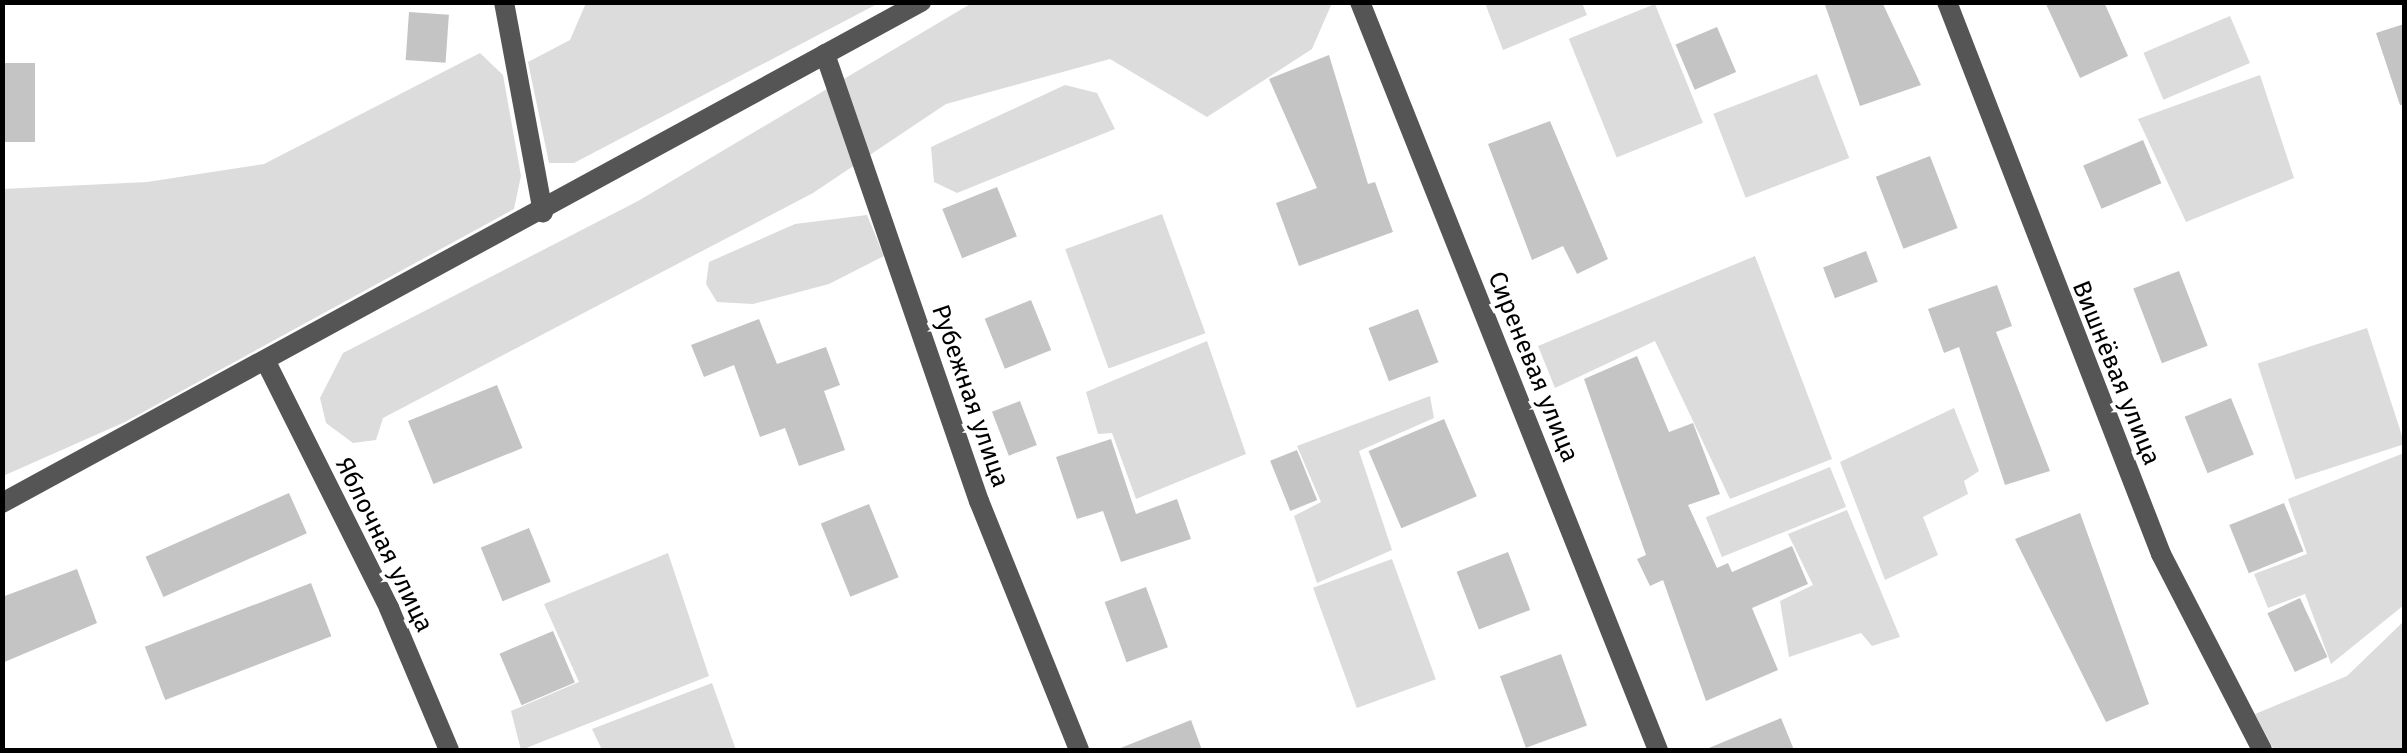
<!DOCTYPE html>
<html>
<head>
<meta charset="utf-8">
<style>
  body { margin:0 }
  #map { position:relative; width:2407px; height:753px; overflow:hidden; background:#fff; font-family:"Fira Sans",sans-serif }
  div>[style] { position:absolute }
  .green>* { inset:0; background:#dcdcdc; transform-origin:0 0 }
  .building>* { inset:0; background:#c4c4c4; transform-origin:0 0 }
  .minor>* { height:20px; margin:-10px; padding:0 10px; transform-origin:10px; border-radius:10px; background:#555 }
  .tertiary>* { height:20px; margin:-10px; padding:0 10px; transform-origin:10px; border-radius:10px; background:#555 }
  span { translate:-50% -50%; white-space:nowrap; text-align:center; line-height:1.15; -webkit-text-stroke:8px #fff; paint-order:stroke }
  .street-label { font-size:25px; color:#000 }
  .frame { position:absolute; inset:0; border:5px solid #000; pointer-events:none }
</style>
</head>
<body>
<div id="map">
  <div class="green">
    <i style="clip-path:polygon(586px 3px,586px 2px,879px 3px,574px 163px,549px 163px,528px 62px,570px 40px)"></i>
    <i style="clip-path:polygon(972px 3px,1332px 3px,1312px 49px,1207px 117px,1110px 59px,946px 104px,813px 193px,383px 418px,376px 440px,353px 443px,326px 423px,320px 398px,343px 353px,638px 201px)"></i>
    <i style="clip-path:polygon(1485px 3px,1582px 3px,1587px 15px,1503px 50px)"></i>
    <i style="left:1655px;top:4px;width:128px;height:93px;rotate:68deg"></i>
    <i style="left:2230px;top:16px;width:51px;height:94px;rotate:67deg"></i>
    <i style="clip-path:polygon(480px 53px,503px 75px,521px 176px,514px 209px,125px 422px,3px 476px,3px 189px,147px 182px,264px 164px)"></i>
    <i style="left:1817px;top:74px;width:90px;height:111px;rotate:69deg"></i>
    <i style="clip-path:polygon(2260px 75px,2294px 178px,2186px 222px,2138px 119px)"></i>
    <i style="clip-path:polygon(1065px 85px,1097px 93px,1115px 129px,957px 193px,934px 182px,931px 147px)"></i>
    <i style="left:1162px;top:214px;width:127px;height:103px;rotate:70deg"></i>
    <i style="clip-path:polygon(867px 215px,884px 256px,829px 284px,753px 304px,717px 302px,706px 284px,709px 262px,795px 224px)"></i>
    <i style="clip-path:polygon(1755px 256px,1832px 459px,1730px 499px,1655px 341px,1555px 388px,1538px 346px)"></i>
    <i style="left:2367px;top:328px;width:122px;height:115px;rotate:72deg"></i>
    <i style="clip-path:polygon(1207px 341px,1246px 454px,1136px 499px,1112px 433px,1098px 434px,1086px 392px)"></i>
    <i style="clip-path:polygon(1430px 396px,1434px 418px,1359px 451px,1392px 550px,1317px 583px,1294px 516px,1321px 502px,1297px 446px)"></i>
    <i style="clip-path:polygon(1954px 408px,1979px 471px,1964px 481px,1968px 494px,1923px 517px,1938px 555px,1885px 580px,1840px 462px)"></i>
    <i style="clip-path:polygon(2404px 453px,2404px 605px,2331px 664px,2305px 594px,2268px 608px,2254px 574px,2307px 554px,2288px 499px)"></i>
    <i style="left:1830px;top:467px;width:43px;height:134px;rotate:68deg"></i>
    <i style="clip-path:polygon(1847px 510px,1900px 637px,1872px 646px,1861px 633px,1789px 657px,1780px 601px,1813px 585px,1788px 534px)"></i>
    <i style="clip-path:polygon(668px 553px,709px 676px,521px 750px,511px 711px,579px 682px,544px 604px)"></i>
    <i style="left:1392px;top:559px;width:128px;height:84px;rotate:70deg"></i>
    <i style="clip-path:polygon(2404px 621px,2404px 750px,2274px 750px,2255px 714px,2347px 676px)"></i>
    <i style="clip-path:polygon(712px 683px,736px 750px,602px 750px,592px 729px)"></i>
  </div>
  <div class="building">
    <i style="clip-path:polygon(1824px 2px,1882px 2px,1921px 85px,1860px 106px)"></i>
    <i style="clip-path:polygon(2045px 2px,2104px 2px,2128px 56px,2080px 78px)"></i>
    <i style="left:409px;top:12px;width:40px;height:48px;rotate:4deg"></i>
    <i style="clip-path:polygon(2404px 24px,2404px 105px,2400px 105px,2376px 33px)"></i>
    <i style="left:1717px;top:27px;width:49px;height:45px;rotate:67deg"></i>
    <i style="clip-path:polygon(1329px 55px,1368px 184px,1375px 182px,1393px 232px,1299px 266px,1276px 203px,1317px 188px,1269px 79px)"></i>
    <i style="left:2px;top:63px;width:33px;height:79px"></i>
    <i style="clip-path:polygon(1550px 121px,1608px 259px,1577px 274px,1563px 246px,1532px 260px,1488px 144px)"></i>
    <i style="left:2143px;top:140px;width:47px;height:65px;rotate:67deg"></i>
    <i style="left:1930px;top:156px;width:77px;height:58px;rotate:69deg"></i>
    <i style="left:997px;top:187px;width:53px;height:59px;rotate:68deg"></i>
    <i style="left:1866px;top:251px;width:33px;height:46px;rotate:69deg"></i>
    <i style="left:2179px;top:271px;width:80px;height:49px;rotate:69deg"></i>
    <i style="clip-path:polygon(1997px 285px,2012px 326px,1996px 332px,2050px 471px,2005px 485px,1959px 347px,1944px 353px,1928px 309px)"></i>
    <i style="left:1031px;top:300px;width:54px;height:50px;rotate:68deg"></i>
    <i style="left:1418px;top:309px;width:57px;height:53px;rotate:69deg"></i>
    <i style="clip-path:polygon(759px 319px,777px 364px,826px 347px,840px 385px,824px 391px,845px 450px,799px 466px,785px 428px,760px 437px,734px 365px,704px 377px,691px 345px)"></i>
    <i style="clip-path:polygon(1637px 356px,1669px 432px,1693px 423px,1720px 494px,1688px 505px,1717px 568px,1728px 563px,1732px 572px,1792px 546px,1808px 584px,1752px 608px,1778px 670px,1706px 701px,1663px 580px,1650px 586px,1637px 559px,1646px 555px,1584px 379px)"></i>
    <i style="left:497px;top:385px;width:68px;height:96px;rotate:68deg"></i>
    <i style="left:2231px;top:398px;width:61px;height:50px;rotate:68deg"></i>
    <i style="left:1020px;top:401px;width:47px;height:30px;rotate:69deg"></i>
    <i style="left:1444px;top:419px;width:84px;height:82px;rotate:67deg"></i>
    <i style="clip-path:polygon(1111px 439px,1136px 514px,1177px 499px,1191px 539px,1121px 562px,1103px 511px,1077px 519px,1056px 457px)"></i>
    <i style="left:1297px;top:450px;width:54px;height:29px;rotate:68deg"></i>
    <i style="left:289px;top:493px;width:44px;height:157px;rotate:66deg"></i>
    <i style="left:2284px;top:503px;width:52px;height:59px;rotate:68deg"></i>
    <i style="left:869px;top:504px;width:79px;height:52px;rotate:68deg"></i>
    <i style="clip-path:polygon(2080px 513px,2149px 704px,2106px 722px,2015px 539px)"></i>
    <i style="left:529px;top:528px;width:58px;height:52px;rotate:68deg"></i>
    <i style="left:1508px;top:552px;width:62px;height:55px;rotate:69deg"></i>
    <i style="clip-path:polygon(77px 569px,97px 623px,2px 663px,2px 597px)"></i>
    <i style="left:311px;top:583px;width:57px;height:178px;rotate:69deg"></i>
    <i style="left:1146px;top:587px;width:64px;height:44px;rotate:70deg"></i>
    <i style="left:2300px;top:598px;width:65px;height:36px;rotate:65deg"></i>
    <i style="left:553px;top:631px;width:56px;height:58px;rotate:67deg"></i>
    <i style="left:1561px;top:654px;width:76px;height:65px;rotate:70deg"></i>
    <i style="clip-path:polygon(1781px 718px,1794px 750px,1704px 750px)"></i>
    <i style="clip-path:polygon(1191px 720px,1202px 750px,1118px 750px,1118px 749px)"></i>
  </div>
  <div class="minor">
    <i style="left:504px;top:2px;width:214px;rotate:79.5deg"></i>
    <i style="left:1360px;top:2px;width:805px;rotate:68.28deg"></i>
    <i style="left:1947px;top:2px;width:592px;rotate:68.81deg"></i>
    <i style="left:2161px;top:554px;width:220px;rotate:62.7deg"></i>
    <i style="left:825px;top:54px;width:473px;rotate:71deg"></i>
    <i style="left:979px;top:501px;width:268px;rotate:68.1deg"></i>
    <i style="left:267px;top:364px;width:273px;rotate:63.4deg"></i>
    <i style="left:389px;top:608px;width:154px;rotate:67.1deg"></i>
  </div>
  <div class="tertiary">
    <i style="left:2px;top:503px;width:1047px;rotate:-28.6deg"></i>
  </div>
  <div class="street-label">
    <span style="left:1533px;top:367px;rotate:68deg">Сиреневая улица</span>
    <span style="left:2116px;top:373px;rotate:68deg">Вишнёвая улица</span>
    <span style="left:970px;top:396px;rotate:71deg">Рубежная улица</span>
    <span style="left:384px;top:545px;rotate:64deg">Яблочная улица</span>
  </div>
  <div class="frame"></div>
</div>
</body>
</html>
